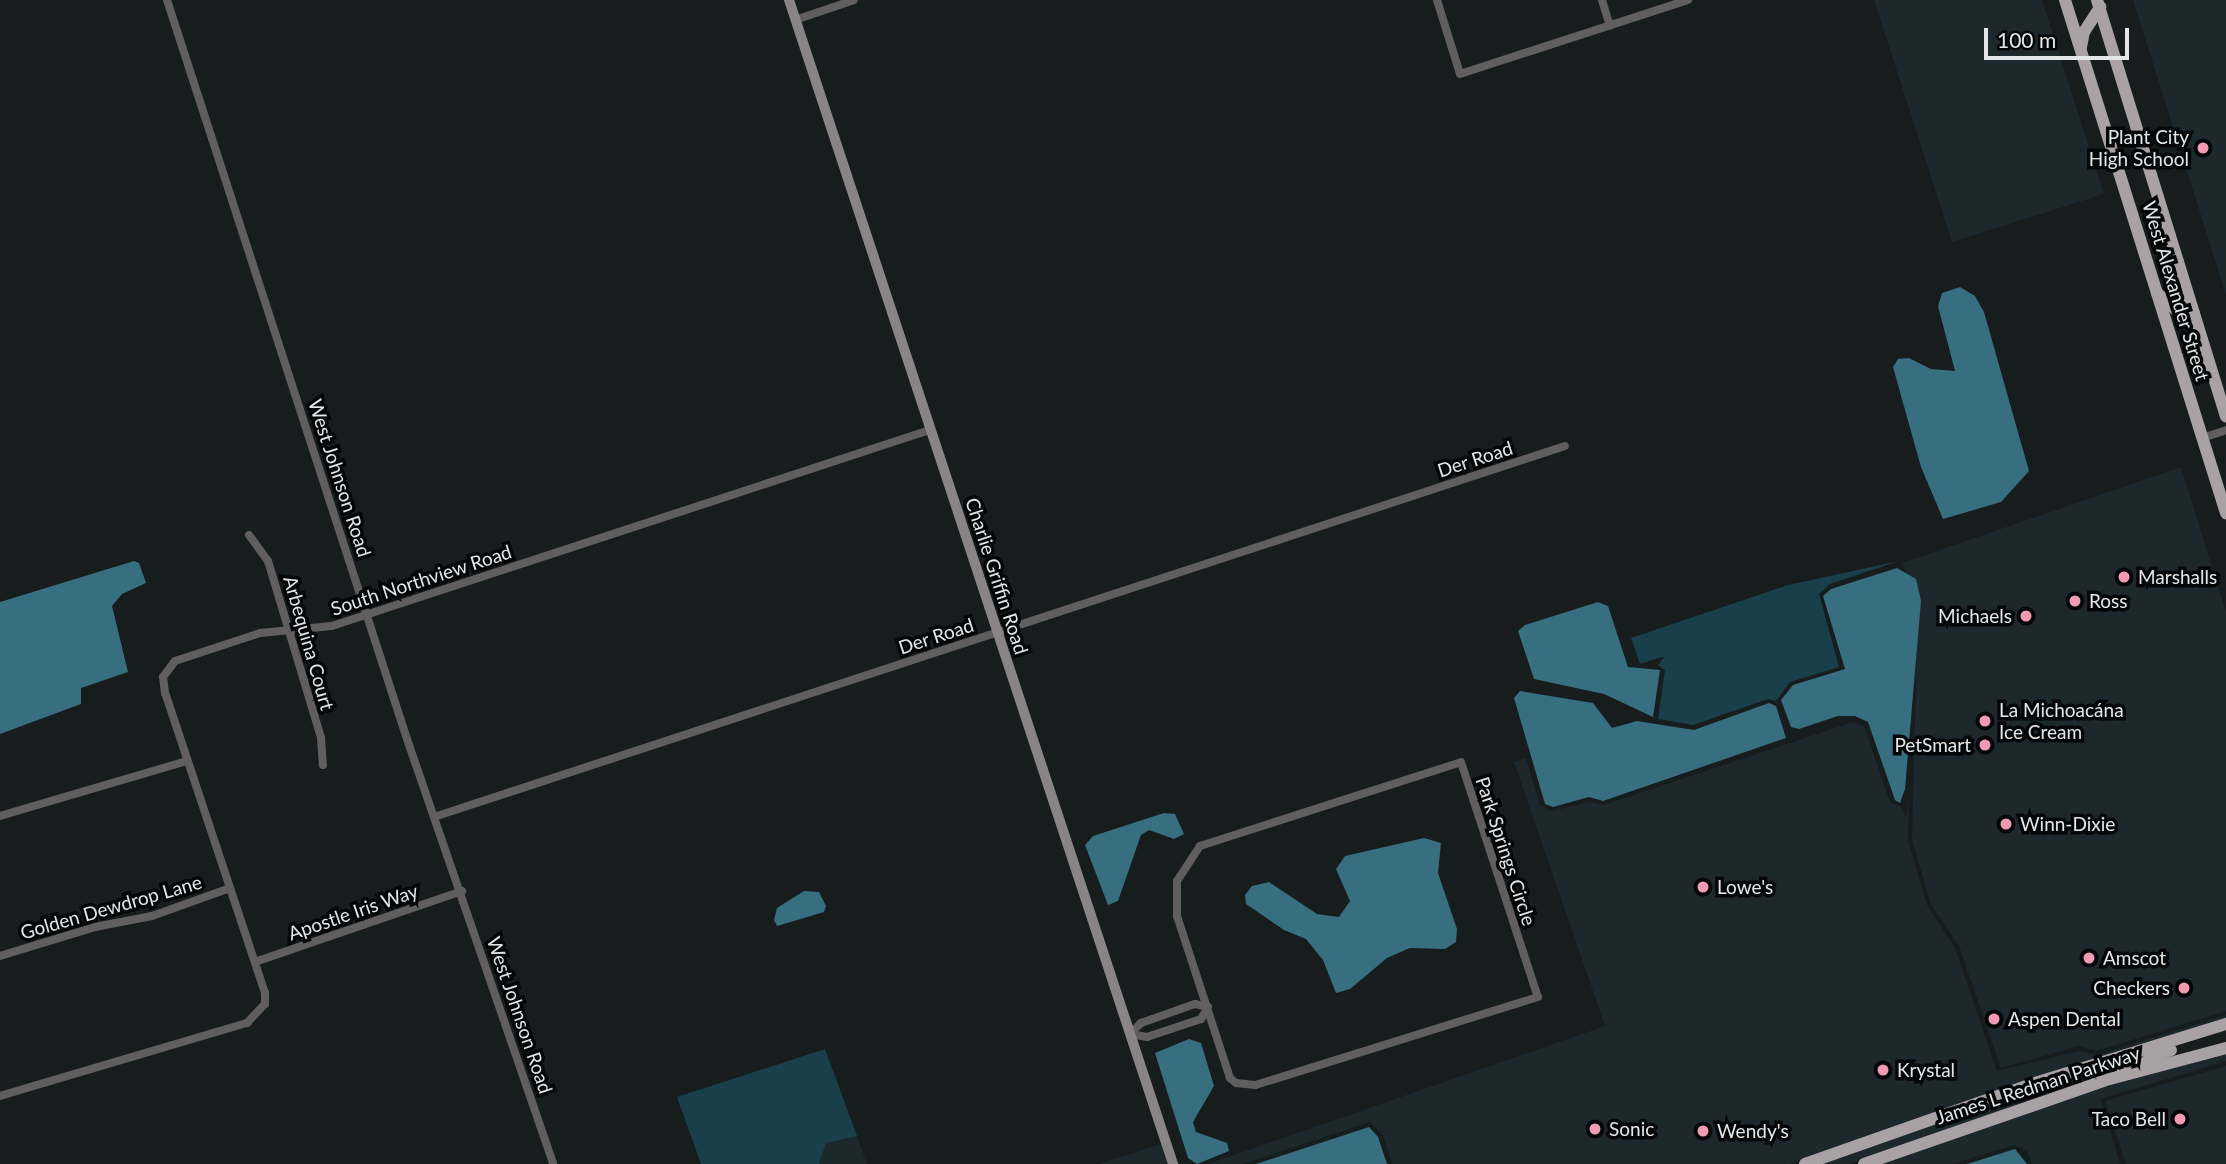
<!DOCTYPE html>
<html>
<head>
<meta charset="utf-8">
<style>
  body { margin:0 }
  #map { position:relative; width:2226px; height:1164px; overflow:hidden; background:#171c1d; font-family:Lato,sans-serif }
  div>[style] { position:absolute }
  .built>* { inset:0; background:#1c282c }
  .green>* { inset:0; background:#193f4b }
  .water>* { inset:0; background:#376e80 }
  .street>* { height:8px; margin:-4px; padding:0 4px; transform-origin:4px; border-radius:4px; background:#615e5f }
  .secondary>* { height:10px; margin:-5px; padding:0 5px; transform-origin:5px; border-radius:5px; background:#898485 }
  .primary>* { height:12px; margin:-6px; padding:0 6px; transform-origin:6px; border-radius:6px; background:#a8a2a4 }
  .dots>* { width:19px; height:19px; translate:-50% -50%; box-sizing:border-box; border:4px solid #050607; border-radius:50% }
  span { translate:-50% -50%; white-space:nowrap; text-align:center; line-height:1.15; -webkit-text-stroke:7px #050607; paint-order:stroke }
  .poi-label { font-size:19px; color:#e4e7e8 }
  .right { translate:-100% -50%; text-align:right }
  .left { translate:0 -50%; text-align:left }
  .street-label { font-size:19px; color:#e4e7e8 }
  .scale { position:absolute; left:1984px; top:28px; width:145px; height:32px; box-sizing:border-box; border:4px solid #e4e7e8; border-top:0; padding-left:9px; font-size:21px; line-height:24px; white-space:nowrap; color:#e4e7e8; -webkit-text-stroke:5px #050607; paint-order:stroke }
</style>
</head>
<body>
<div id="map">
  <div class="built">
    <i style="clip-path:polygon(1874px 0,2042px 0,2104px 194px,1952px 242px)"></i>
    <i style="clip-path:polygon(2133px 0,2226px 0,2226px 295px)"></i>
    <i style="clip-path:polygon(2181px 467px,2226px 612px,2226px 1011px,2096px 1051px,2079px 1046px,2001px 1068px,1959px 946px,1931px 904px,1912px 840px,1918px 598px,1902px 563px)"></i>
    <i style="clip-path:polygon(1853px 722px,1864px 726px,1890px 802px,1901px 807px,1906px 818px,1909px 794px,1908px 841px,1927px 905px,1955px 948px,1997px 1071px,2079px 1051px,2097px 1055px,2226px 1015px,2226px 1019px,2135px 1045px,1790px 1164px,1392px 1164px,1383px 1135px,1370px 1122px,1243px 1164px,1208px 1164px,1605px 1026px,1514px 762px,1526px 758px,1540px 805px,1552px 811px,1589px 802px,1604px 805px)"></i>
    <i style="clip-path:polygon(2226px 1053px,2226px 1061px,2101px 1099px,2120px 1164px,2032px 1164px,2027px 1151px,2015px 1145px,1952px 1164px,1879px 1164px,2078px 1095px)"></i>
    <i style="clip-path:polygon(2105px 1066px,2046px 1086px,2011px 1108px,1849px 1164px,1820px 1164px,2037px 1088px)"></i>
    <i style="clip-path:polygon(2226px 1066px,2226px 1164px,2126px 1164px,2105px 1101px)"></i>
    <i style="clip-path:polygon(857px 1136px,867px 1164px,819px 1164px,826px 1142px)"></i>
    <i style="clip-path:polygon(1161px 1144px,1167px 1164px,1099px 1164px)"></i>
  </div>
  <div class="green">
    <i style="clip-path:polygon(1899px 561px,1830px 584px,1819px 594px,1839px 667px,1790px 682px,1776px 701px,1768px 699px,1693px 725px,1658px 719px,1665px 670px,1658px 665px,1665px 656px,1640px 664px,1631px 638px,1788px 585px)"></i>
    <i style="clip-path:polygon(825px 1049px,857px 1136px,826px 1143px,819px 1164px,701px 1164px,677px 1097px)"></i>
  </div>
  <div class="water">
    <i style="clip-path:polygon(1960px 287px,1975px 296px,1984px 312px,2029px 471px,2001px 502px,1943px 519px,1921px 467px,1893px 367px,1898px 359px,1909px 358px,1931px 369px,1955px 371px,1938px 306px,1942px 293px)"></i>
    <i style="clip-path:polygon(134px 561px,139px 563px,146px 583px,122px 594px,112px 606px,128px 672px,81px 688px,81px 704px,0 734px,0 602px)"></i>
    <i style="clip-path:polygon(1897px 568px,1916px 579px,1921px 601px,1905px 789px,1900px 803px,1895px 800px,1868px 722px,1855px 716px,1838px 716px,1799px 729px,1791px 727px,1781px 700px,1793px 685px,1845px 669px,1823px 596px,1831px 589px)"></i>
    <i style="clip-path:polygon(1598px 602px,1608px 606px,1628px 667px,1660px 670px,1653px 717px,1604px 694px,1534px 679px,1518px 631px,1525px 625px)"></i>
    <i style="clip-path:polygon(1520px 691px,1593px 703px,1612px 728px,1637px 721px,1694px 730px,1769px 703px,1776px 706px,1786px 738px,1603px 801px,1589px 797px,1553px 807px,1545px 804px,1514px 698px)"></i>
    <i style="clip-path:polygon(1164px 813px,1175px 814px,1184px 834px,1174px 839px,1149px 830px,1141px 835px,1118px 901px,1108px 905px,1085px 845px,1093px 836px)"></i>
    <i style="clip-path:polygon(1424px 838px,1441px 843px,1438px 873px,1457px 929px,1456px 942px,1445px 949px,1410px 948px,1387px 958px,1350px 989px,1336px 993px,1323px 960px,1306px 939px,1284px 930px,1246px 904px,1245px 895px,1252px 886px,1269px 882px,1317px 914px,1339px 917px,1350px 901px,1336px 869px,1345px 856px)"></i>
    <i style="clip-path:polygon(804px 891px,819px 892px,826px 906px,824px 912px,777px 926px,774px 920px,777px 908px)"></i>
    <i style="clip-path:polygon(1189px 1039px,1201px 1043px,1214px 1086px,1193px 1122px,1196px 1132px,1227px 1143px,1229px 1151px,1197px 1164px,1188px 1158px,1155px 1053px)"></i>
    <i style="clip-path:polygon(1369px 1127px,1378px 1137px,1387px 1164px,1256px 1164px)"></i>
    <i style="clip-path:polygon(2015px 1149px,2027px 1164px,1967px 1164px)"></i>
  </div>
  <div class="street">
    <i style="left:167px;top:0;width:777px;rotate:72.01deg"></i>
    <i style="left:407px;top:739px;width:449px;rotate:71deg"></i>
    <i style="left:1437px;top:0;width:77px;rotate:72.7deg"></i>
    <i style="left:1460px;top:74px;width:240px;rotate:-18deg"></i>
    <i style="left:1602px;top:0;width:27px;rotate:73deg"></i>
    <i style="left:795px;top:20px;width:62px;rotate:-18.7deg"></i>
    <i style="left:2202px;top:438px;width:25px;rotate:-18deg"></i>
    <i style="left:249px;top:535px;width:32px;rotate:54deg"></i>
    <i style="left:268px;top:561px;width:185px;rotate:73.3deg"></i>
    <i style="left:321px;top:738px;width:27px;rotate:86deg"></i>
    <i style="left:1461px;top:762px;width:247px;rotate:71.9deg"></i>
    <i style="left:1538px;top:997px;width:296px;rotate:162.7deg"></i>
    <i style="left:1255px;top:1085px;width:19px;rotate:-174deg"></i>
    <i style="left:1236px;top:1083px;width:8px;rotate:-140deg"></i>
    <i style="left:1230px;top:1078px;width:170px;rotate:-108.1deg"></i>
    <i style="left:1177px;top:916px;width:35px;rotate:-90deg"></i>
    <i style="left:1177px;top:881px;width:42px;rotate:-56.7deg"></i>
    <i style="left:1200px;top:846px;width:274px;rotate:-17.8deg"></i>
    <i style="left:0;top:816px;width:195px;rotate:-16.4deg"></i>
    <i style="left:437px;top:816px;width:1187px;rotate:-18.16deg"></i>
    <i style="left:0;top:956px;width:99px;rotate:-17deg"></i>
    <i style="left:95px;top:927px;width:58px;rotate:-10.9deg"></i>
    <i style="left:152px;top:916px;width:83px;rotate:-19.7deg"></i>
    <i style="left:255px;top:962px;width:219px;rotate:-18.9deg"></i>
    <i style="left:1195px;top:1004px;width:13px;rotate:13deg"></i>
    <i style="left:1208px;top:1007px;width:14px;rotate:120deg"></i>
    <i style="left:1201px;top:1019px;width:57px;rotate:161.6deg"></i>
    <i style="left:1147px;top:1037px;width:17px;rotate:-170deg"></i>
    <i style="left:1130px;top:1034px;width:16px;rotate:-45deg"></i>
    <i style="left:1141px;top:1023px;width:57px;rotate:-19.4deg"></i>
    <i style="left:0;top:1096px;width:258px;rotate:-16.5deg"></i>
    <i style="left:247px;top:1023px;width:26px;rotate:-47deg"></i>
    <i style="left:265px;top:1004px;width:11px;rotate:-90deg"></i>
    <i style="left:265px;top:993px;width:316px;rotate:-108.4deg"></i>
    <i style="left:165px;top:693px;width:16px;rotate:-97deg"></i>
    <i style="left:163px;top:677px;width:20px;rotate:-53deg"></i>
    <i style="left:175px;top:661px;width:89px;rotate:-18.2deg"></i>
    <i style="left:260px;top:633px;width:72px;rotate:-5.6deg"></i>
    <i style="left:332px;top:626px;width:629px;rotate:-18.15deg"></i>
  </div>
  <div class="secondary">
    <i style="left:789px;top:0;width:1226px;rotate:71.74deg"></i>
  </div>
  <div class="primary">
    <i style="left:2065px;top:0;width:538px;rotate:72.58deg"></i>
    <i style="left:2097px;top:0;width:436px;rotate:72.8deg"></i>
    <i style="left:2081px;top:47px;width:15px;rotate:-79deg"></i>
    <i style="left:2084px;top:32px;width:30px;rotate:-57deg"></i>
    <i style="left:2157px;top:293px;width:25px;rotate:42deg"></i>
    <i style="left:2176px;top:310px;width:18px;rotate:9deg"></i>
    <i style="left:2139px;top:1071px;width:18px;rotate:-52deg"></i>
    <i style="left:2150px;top:1057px;width:22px;rotate:-18deg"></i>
    <i style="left:2092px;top:1076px;width:33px;rotate:-20deg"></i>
    <i style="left:2123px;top:1065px;width:18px;rotate:-41deg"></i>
    <i style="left:1805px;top:1164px;width:244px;rotate:-19.4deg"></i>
    <i style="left:2035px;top:1083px;width:200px;rotate:-17.2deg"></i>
    <i style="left:1864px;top:1164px;width:260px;rotate:-19.1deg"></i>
    <i style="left:2110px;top:1079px;width:120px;rotate:-15deg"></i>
  </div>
  <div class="dots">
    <i style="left:2203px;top:148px;background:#f19ab3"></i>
    <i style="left:2124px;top:577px;background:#f19ab3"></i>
    <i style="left:2075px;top:601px;background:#f19ab3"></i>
    <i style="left:2026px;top:616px;background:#f19ab3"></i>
    <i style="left:1985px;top:721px;background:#f19ab3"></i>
    <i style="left:1985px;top:745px;background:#f19ab3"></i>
    <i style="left:2006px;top:824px;background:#f19ab3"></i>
    <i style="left:1703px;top:887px;background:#f19ab3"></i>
    <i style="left:2089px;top:958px;background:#f19ab3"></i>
    <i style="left:2184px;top:988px;background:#f19ab3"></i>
    <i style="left:1994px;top:1019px;background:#f19ab3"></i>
    <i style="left:1883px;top:1070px;background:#f19ab3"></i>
    <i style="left:2180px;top:1119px;background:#f19ab3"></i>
    <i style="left:1595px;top:1129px;background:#f19ab3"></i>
    <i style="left:1703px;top:1131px;background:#f19ab3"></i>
  </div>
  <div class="poi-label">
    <span class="right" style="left:2189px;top:148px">Plant City<br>High School</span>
    <span class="left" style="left:2138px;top:577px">Marshalls</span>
    <span class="left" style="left:2089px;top:601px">Ross</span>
    <span class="right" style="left:2012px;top:616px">Michaels</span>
    <span class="left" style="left:1999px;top:721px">La Michoacána<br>Ice Cream</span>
    <span class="right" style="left:1971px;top:745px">PetSmart</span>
    <span class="left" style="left:2020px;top:824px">Winn-Dixie</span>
    <span class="left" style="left:1717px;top:887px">Lowe's</span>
    <span class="left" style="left:2103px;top:958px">Amscot</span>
    <span class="right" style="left:2170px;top:988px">Checkers</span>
    <span class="left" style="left:2008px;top:1019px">Aspen Dental</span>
    <span class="left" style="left:1897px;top:1070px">Krystal</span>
    <span class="right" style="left:2166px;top:1119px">Taco Bell</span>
    <span class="left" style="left:1609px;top:1129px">Sonic</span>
    <span class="left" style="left:1717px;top:1131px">Wendy's</span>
  </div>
  <div class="street-label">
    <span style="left:2176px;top:291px;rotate:73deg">West Alexander Street</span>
    <span style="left:1475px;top:459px;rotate:-18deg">Der Road</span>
    <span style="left:340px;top:478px;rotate:72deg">West Johnson Road</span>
    <span style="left:997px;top:576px;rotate:72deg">Charlie Griffin Road</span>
    <span style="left:421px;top:580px;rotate:-18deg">South Northview Road</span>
    <span style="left:936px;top:636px;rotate:-18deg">Der Road</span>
    <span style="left:309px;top:643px;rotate:74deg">Arbequina Court</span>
    <span style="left:1506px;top:851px;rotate:72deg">Park Springs Circle</span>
    <span style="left:111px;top:907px;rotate:-16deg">Golden Dewdrop Lane</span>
    <span style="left:353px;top:912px;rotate:-19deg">Apostle Iris Way</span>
    <span style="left:520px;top:1015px;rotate:71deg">West Johnson Road</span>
    <span style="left:2038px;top:1085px;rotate:-18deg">James L Redman Parkway</span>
  </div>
  <div class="scale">100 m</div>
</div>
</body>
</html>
